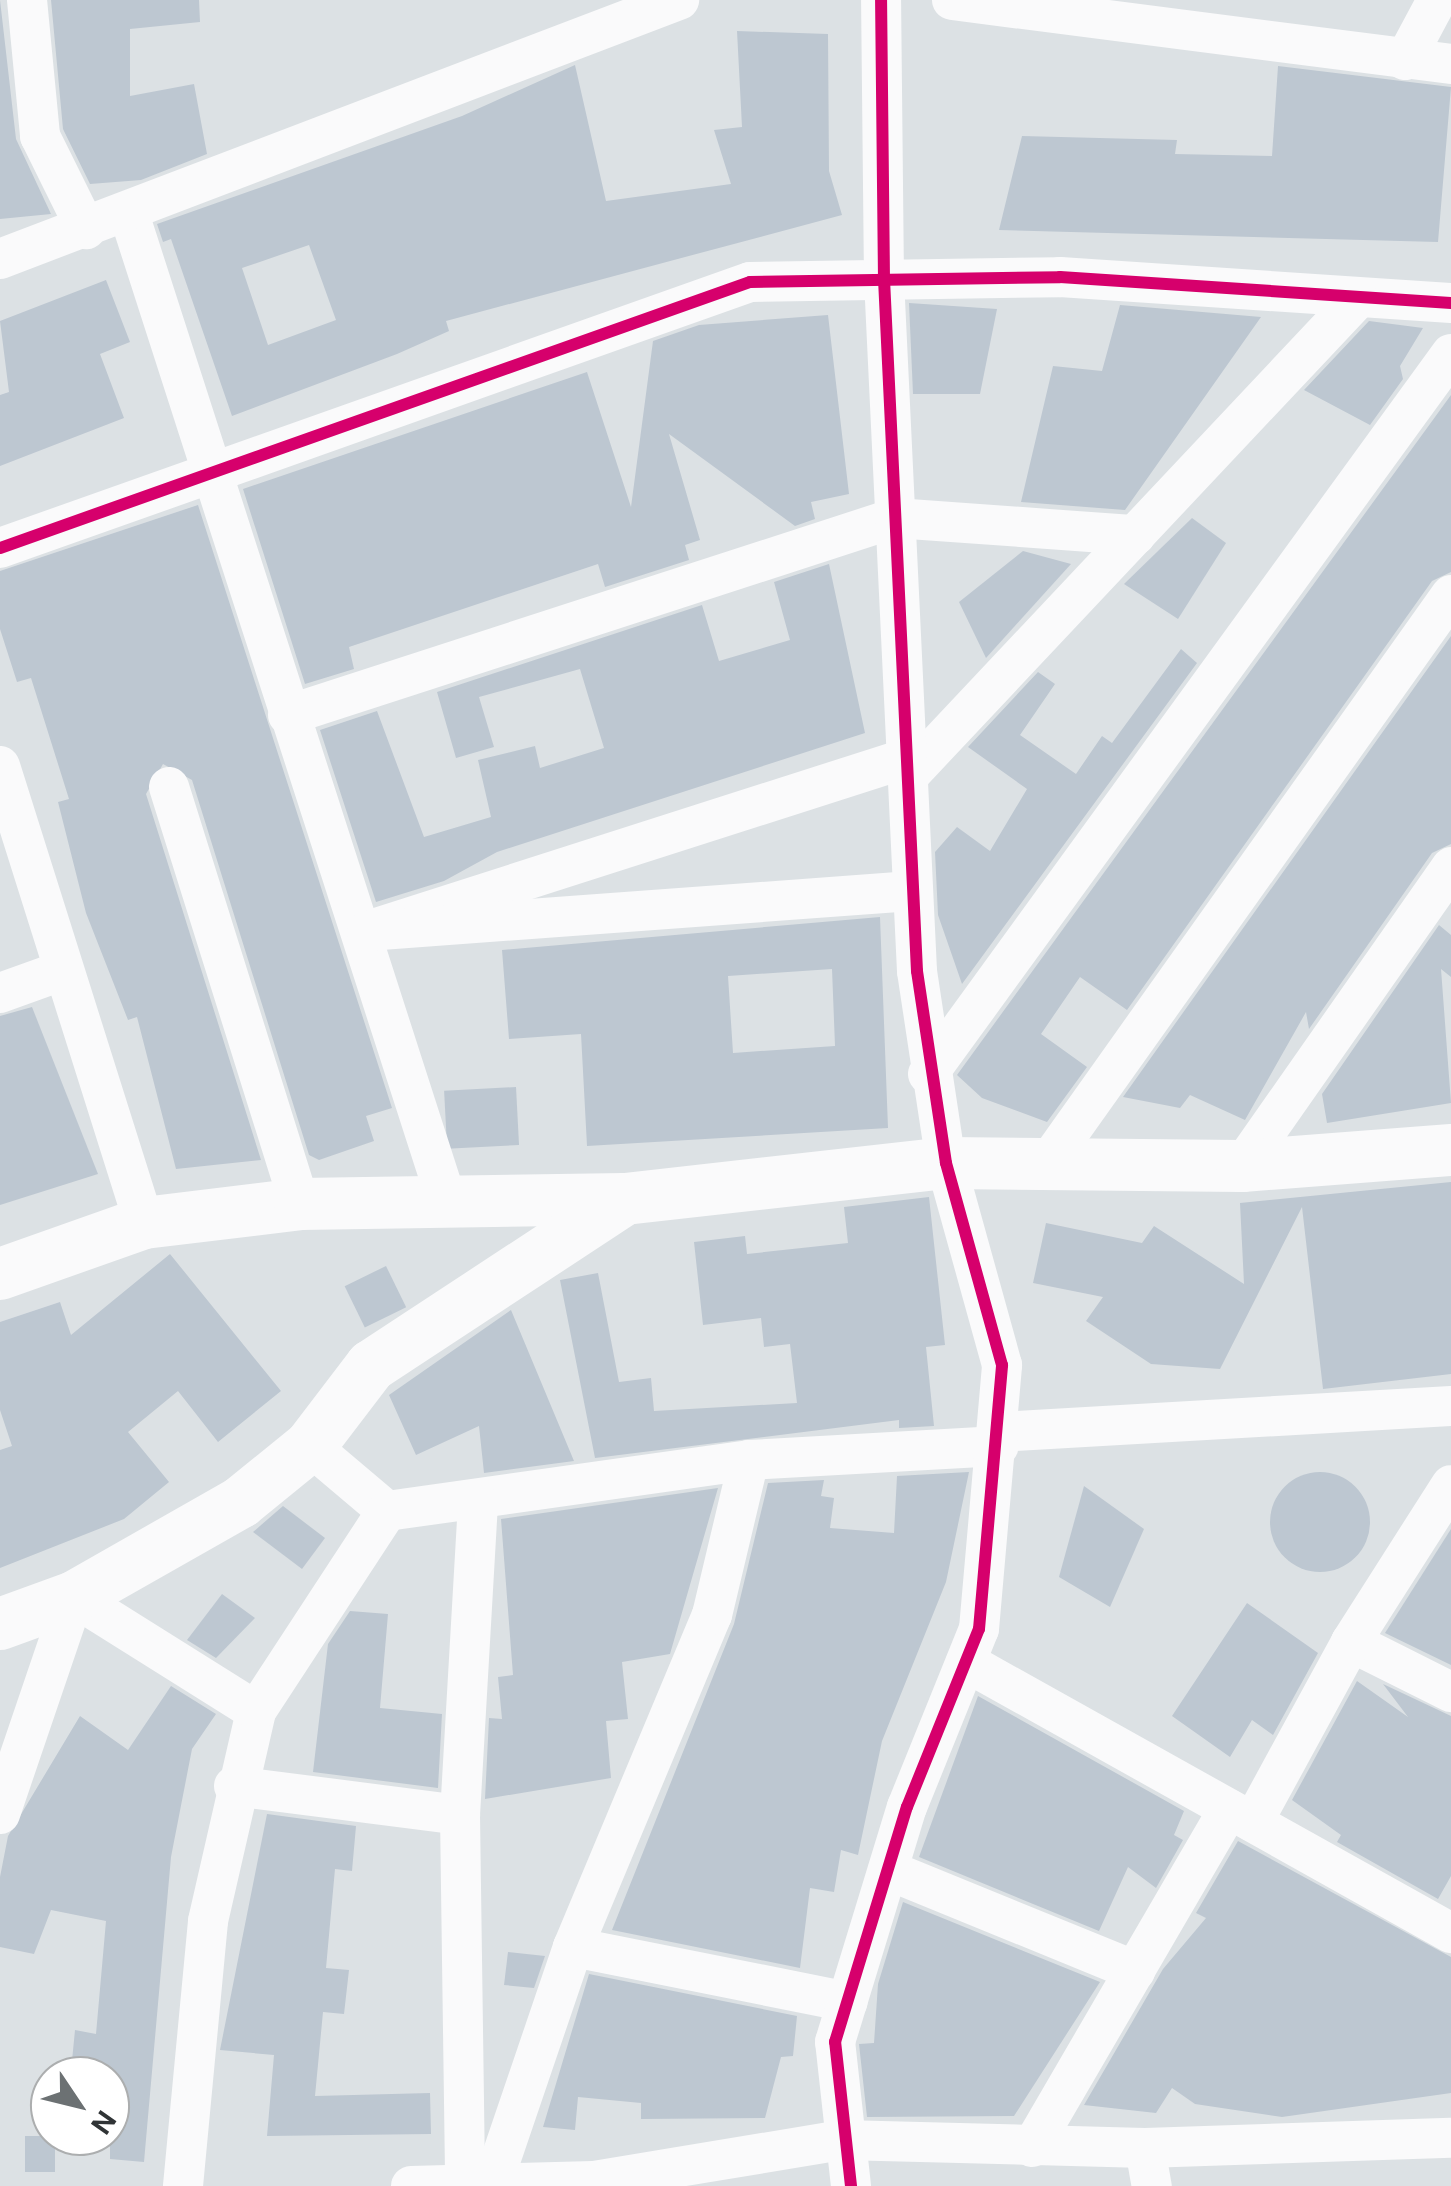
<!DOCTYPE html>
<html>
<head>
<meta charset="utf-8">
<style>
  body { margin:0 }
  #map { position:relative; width:1451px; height:2186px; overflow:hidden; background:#dce1e4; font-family:"DM Sans",sans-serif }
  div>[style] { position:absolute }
  .building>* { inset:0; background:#bdc7d1; transform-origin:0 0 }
  .round { border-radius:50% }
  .minor>* { height:40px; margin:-20px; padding:0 20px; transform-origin:20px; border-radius:20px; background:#fafafb }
  .tertiary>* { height:52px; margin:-26px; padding:0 26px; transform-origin:26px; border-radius:26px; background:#fafafb }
  .cycleway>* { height:12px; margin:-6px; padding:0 6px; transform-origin:6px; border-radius:6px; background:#d6006c }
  span { translate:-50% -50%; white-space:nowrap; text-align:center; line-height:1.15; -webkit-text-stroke:8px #fff; paint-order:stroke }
  .north { position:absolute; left:30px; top:2056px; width:100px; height:100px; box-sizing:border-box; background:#fff; border:2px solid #acaeaf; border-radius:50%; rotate:125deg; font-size:28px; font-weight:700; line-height:40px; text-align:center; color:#303436 }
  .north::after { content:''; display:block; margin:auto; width:35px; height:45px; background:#6c7173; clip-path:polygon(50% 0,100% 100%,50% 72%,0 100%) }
</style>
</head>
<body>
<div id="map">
  <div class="building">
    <i style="clip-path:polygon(0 0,16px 139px,51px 214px,0 219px)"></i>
    <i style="clip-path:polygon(51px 0,199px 0,200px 22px,130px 29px,130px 96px,194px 84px,207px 154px,141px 180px,90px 184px,63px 129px)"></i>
    <i style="clip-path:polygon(evenodd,737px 31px,828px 34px,829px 171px,842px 215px,446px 321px,449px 331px,397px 354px,232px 416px,171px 239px,163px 242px,157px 224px,462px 116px,575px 65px,606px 201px,731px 184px,714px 130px,742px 127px,737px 31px,309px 245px,336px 320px,268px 345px,242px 268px,309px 245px)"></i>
    <i style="clip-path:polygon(1278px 66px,1451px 87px,1438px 242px,999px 230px,1022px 136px,1177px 140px,1175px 154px,1272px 156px)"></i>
    <i style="clip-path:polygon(106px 280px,130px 342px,100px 354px,124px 418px,0 466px,0 395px,9px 392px,0 321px)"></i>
    <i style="clip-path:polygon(909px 303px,997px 309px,980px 394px,913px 394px)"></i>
    <i style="clip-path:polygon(1120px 305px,1261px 317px,1125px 510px,1021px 502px,1053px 366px,1102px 371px)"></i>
    <i style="clip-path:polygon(828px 315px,849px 494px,811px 502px,815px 519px,795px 526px,669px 434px,700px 540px,685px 545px,689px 560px,605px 587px,598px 564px,349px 647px,354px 669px,305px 684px,243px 489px,587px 372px,631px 507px,653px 341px,699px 325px)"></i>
    <i style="clip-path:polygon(1369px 321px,1423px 328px,1400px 366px,1403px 379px,1370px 425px,1304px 390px)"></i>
    <i style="clip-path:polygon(1451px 395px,1451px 572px,1432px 581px,1127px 1010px,1080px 977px,1041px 1034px,1087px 1067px,1047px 1122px,982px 1098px,957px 1075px)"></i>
    <i style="clip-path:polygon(198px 505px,392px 1108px,366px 1116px,374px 1141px,319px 1160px,309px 1155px,192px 780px,163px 764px,146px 794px,261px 1160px,176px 1169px,137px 1017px,128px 1020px,86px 913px,58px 802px,69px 799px,31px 678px,17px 682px,0 629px,0 571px)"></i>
    <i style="clip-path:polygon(1192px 518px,1226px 543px,1178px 619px,1124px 584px)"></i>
    <i style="clip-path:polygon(1023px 551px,1071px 564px,986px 658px,959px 602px)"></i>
    <i style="clip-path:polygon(829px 564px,865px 733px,497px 852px,444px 881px,376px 902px,320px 730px,377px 711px,424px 837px,491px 817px,478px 760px,535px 746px,540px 768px,604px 748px,580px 669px,479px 697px,494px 747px,456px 758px,437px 692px,702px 605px,719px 661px,790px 640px,774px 582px)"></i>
    <i style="clip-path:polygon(1451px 636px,1451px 844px,1432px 853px,1309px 1029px,1306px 1012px,1245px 1120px,1190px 1095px,1180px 1108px,1123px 1097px)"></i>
    <i style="clip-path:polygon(1181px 649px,1197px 663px,962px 984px,938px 915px,935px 852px,957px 827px,990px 851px,1027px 789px,968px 747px,1038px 672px,1055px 684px,1020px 735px,1076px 774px,1102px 736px,1112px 743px)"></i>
    <i style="clip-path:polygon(evenodd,880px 917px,888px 1128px,587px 1146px,581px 1034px,509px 1039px,502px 950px,880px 917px,832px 969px,835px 1046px,733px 1053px,728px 976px,832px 969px)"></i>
    <i style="clip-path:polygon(1439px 925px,1451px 935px,1451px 977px,1441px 969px,1451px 1103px,1327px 1123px,1322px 1094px)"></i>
    <i style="clip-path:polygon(32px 1007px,98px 1174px,0 1205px,0 1016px)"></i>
    <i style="left:516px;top:1087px;width:58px;height:72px;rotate:87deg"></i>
    <i style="clip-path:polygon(1451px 1182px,1451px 1374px,1323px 1389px,1302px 1207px,1220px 1369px,1151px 1364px,1086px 1321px,1103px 1297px,1033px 1283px,1046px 1223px,1142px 1243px,1154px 1226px,1244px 1284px,1240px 1203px)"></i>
    <i style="clip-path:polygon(929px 1197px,945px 1345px,926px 1347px,934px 1426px,899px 1428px,899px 1420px,595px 1458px,560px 1280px,598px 1273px,619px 1382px,651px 1378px,654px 1411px,797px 1403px,790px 1344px,764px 1347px,761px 1318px,703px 1325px,694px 1242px,745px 1236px,747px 1254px,848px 1243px,844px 1207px)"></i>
    <i style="clip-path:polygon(170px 1254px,281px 1391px,218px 1442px,178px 1391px,128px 1432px,169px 1482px,124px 1519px,0 1568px,0 1450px,12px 1446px,0 1410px,0 1322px,60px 1302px,71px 1335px)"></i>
    <i style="left:386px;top:1266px;width:46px;height:46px;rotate:64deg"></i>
    <i style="clip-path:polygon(511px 1310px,574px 1461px,484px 1473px,479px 1426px,416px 1455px,389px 1395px)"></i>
    <i class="round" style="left:1270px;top:1472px;width:100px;height:100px"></i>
    <i style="clip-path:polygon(969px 1472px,946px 1582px,882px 1741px,858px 1855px,841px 1850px,834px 1892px,810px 1888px,800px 1968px,612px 1930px,734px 1624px,768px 1483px,824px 1480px,821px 1496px,834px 1498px,830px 1528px,894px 1533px,897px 1476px)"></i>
    <i style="clip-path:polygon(1084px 1486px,1144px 1529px,1110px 1607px,1059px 1577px)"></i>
    <i style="clip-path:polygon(718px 1488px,670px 1654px,622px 1662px,628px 1719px,606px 1721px,611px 1778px,485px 1799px,489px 1718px,502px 1719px,498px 1677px,513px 1675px,501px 1519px)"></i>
    <i style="clip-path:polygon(283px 1506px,325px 1538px,302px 1569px,253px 1532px)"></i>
    <i style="clip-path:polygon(1451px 1529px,1451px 1665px,1385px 1633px)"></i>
    <i style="clip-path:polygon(222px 1594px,255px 1618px,216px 1658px,187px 1640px)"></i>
    <i style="clip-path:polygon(1247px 1603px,1318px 1653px,1273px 1735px,1252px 1720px,1230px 1757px,1172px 1716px)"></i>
    <i style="clip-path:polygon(350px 1611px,388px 1614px,380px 1708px,442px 1714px,438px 1788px,313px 1772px,328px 1644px)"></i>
    <i style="clip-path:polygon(1357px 1681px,1408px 1717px,1383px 1684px,1451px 1716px,1451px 1876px,1438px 1899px,1337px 1842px,1341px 1835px,1292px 1800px)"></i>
    <i style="clip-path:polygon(171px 1686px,216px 1714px,192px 1749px,171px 1857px,144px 2162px,110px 2159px,110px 2075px,71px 2071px,75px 2030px,96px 2034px,106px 1921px,51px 1910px,34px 1954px,0 1947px,0 1877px,8px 1836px,80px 1716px,128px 1750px)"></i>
    <i style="clip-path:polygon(978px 1696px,1184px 1811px,1174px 1835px,1183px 1840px,1156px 1888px,1128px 1867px,1099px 1931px,919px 1857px)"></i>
    <i style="clip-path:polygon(267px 1814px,356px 1826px,352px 1871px,335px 1869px,326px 1968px,349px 1970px,344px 2014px,323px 2012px,315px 2096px,430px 2093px,431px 2134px,267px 2136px,274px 2055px,220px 2050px)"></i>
    <i style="clip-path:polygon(1238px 1841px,1451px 1957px,1451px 2093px,1282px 2117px,1195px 2104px,1172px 2088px,1156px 2113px,1084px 2105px,1163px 1969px,1206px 1918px,1196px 1913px)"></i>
    <i style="clip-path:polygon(903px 1902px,1100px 1982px,1014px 2116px,867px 2117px,859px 2044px,874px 2043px,878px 1984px)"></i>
    <i style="clip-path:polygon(508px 1952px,545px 1956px,534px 1988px,504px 1985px)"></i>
    <i style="clip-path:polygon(589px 1974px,797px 2016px,793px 2056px,781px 2057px,765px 2118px,641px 2119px,641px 2103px,578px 2097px,575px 2130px,543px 2127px)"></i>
    <i style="left:25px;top:2136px;width:30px;height:36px"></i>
  </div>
  <div class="minor">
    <i style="left:27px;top:0;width:137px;rotate:84.5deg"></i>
    <i style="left:40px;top:136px;width:104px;rotate:63.7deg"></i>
    <i style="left:952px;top:0;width:503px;rotate:7.31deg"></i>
    <i style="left:1405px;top:60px;width:68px;rotate:-61.9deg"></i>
    <i style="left:129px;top:214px;width:1031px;rotate:72.15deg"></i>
    <i style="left:0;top:259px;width:727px;rotate:-20.88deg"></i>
    <i style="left:0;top:548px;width:796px;rotate:-19.53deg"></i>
    <i style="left:750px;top:282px;width:310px;rotate:-0.9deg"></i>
    <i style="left:1060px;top:277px;width:392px;rotate:3.8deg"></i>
    <i style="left:288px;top:715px;width:638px;rotate:-17.98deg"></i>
    <i style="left:895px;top:518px;width:241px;rotate:4.1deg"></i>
    <i style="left:904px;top:759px;width:564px;rotate:162.24deg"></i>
    <i style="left:367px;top:931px;width:546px;rotate:-4.2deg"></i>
    <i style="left:0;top:766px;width:479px;rotate:72.5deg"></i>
    <i style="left:911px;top:773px;width:652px;rotate:-46.74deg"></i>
    <i style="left:169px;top:787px;width:437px;rotate:72.6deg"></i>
    <i style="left:0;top:993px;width:65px;rotate:-19.8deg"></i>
    <i style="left:928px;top:1074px;width:890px;rotate:-54.01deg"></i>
    <i style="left:1242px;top:1166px;width:365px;rotate:-55deg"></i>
    <i style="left:1044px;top:1168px;width:703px;rotate:-54.61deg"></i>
    <i style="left:999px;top:1432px;width:453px;rotate:-3.3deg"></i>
    <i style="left:310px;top:1446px;width:101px;rotate:40.2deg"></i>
    <i style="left:387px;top:1511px;width:366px;rotate:-8deg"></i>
    <i style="left:749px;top:1460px;width:250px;rotate:-3.2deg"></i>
    <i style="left:1351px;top:1642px;width:112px;rotate:26.6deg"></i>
    <i style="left:966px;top:1662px;width:556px;rotate:29.19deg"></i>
    <i style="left:234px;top:1786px;width:228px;rotate:7.3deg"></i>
    <i style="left:460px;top:1815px;width:313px;rotate:-86.7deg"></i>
    <i style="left:0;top:1814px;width:229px;rotate:-71.2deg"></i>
    <i style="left:74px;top:1597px;width:215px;rotate:32.1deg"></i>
    <i style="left:460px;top:1815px;width:368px;rotate:89.2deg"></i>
    <i style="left:1253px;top:1822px;width:205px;rotate:-61.4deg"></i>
    <i style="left:1351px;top:1642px;width:186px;rotate:-57.5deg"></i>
    <i style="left:888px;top:1870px;width:267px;rotate:22.2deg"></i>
    <i style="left:573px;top:1947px;width:280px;rotate:11.3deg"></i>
    <i style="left:1032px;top:2147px;width:391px;rotate:-59.8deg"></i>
    <i style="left:1145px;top:2148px;width:39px;rotate:80deg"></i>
    <i style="left:493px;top:2182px;width:248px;rotate:-71.2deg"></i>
    <i style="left:573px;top:1947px;width:360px;rotate:-67.3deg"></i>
    <i style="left:712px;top:1615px;width:159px;rotate:-76.6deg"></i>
    <i style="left:183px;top:2186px;width:266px;rotate:-84.6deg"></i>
    <i style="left:208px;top:1921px;width:215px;rotate:-77.1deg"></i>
    <i style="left:256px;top:1711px;width:239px;rotate:-56.8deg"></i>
    <i style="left:411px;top:2186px;width:183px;rotate:-1.6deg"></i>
    <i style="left:594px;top:2181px;width:251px;rotate:-9.4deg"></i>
    <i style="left:842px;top:2140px;width:303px;rotate:1.5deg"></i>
    <i style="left:1145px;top:2148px;width:306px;rotate:-1.9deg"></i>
    <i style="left:851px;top:2186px;width:145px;rotate:-96.3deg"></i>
    <i style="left:835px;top:2042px;width:246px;rotate:-73deg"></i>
    <i style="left:907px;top:1807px;width:192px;rotate:-68deg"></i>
    <i style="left:979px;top:1629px;width:265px;rotate:-85deg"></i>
    <i style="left:1002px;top:1365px;width:210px;rotate:-105.5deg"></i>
    <i style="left:946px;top:1163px;width:194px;rotate:-98.6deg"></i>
    <i style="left:917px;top:971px;width:692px;rotate:-92.73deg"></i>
    <i style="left:884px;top:280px;width:280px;rotate:-90.6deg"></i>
  </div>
  <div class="tertiary">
    <i style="left:0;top:1274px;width:153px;rotate:-19.5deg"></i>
    <i style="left:144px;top:1223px;width:157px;rotate:-6.9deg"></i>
    <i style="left:300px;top:1204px;width:325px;rotate:-0.9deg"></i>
    <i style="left:625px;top:1199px;width:323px;rotate:-6.4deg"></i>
    <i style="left:946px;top:1163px;width:296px;rotate:0.6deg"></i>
    <i style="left:1242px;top:1166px;width:210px;rotate:-4.4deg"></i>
    <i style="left:0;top:1624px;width:79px;rotate:-20deg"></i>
    <i style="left:74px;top:1597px;width:192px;rotate:-29.6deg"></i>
    <i style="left:241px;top:1502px;width:89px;rotate:-39.1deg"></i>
    <i style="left:310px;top:1446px;width:101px;rotate:-52.7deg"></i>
    <i style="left:371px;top:1366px;width:304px;rotate:-33.3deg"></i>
  </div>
  <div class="cycleway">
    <i style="left:0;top:548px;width:796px;rotate:-19.53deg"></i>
    <i style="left:750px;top:282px;width:310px;rotate:-0.9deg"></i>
    <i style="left:1060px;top:277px;width:392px;rotate:3.8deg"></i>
    <i style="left:851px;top:2186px;width:145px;rotate:-96.3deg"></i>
    <i style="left:835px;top:2042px;width:246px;rotate:-73deg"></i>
    <i style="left:907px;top:1807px;width:192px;rotate:-68deg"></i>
    <i style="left:979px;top:1629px;width:265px;rotate:-85deg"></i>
    <i style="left:1002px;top:1365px;width:210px;rotate:-105.5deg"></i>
    <i style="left:946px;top:1163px;width:194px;rotate:-98.6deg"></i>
    <i style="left:917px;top:971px;width:692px;rotate:-92.73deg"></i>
    <i style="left:884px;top:280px;width:280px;rotate:-90.6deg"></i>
  </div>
  <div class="north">N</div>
</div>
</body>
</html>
